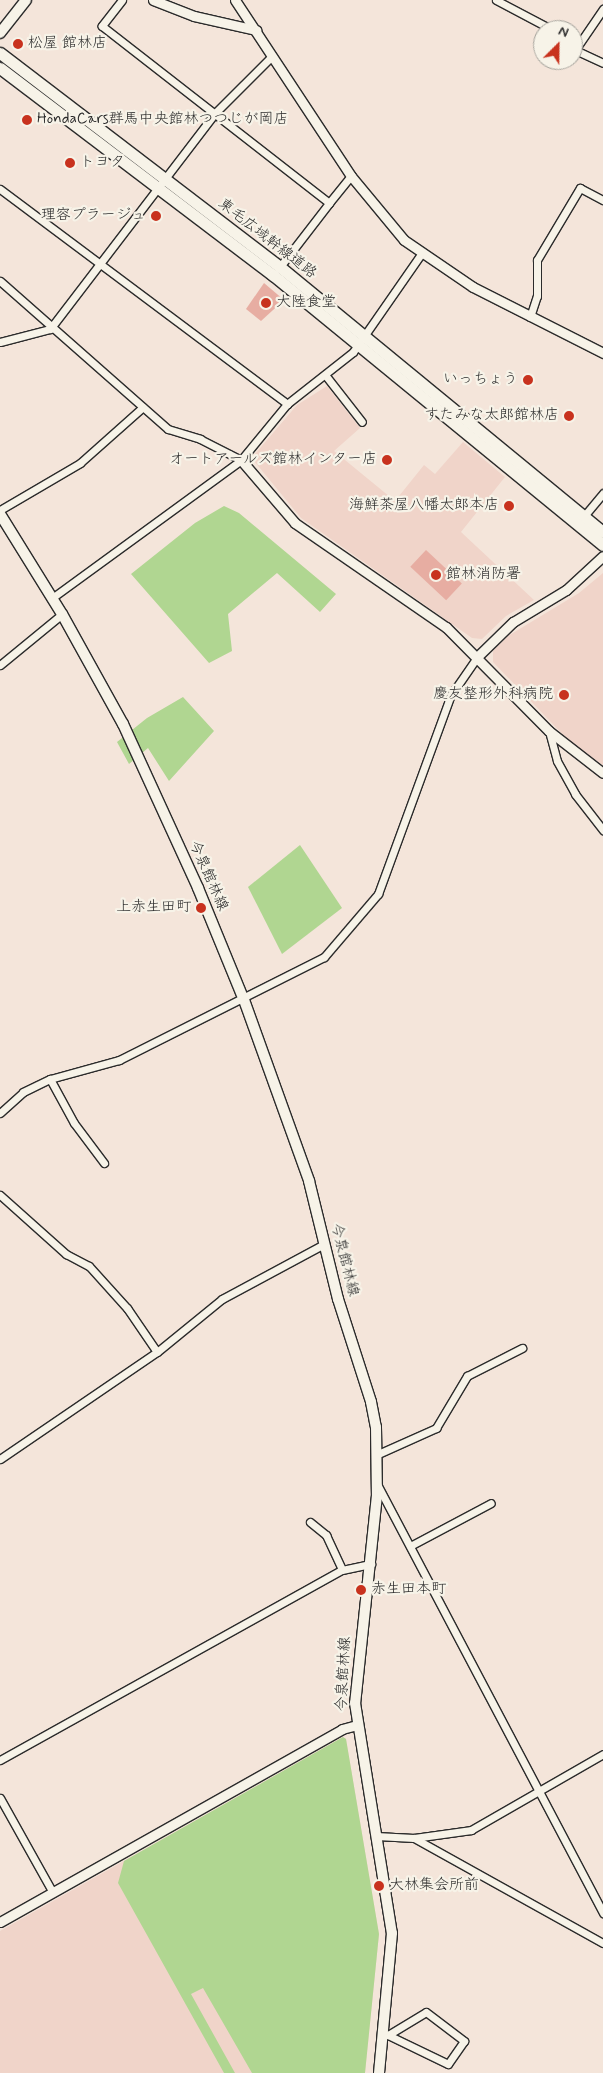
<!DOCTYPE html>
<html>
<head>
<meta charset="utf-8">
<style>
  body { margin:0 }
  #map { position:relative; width:603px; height:2073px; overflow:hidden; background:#f4e5da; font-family:Mynerve,"Klee One",sans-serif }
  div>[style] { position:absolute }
  .built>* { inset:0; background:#f0d4c9 }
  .green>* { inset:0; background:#b0d691 }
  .building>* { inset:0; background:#e7ada2; transform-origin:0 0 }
  .roads { filter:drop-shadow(1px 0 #2b2b2b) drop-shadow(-1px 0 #2b2b2b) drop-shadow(0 1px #2b2b2b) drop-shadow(0 -1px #2b2b2b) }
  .minor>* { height:7px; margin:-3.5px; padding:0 3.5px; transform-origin:3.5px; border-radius:3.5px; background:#f7f3e8 }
  .tertiary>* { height:9px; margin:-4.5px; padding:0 4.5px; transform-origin:4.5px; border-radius:4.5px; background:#f7f3e8 }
  .secondary>* { height:10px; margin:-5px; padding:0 5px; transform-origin:5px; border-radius:5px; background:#f7f3e8 }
  .trunk>* { height:11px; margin:-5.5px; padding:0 5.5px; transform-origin:5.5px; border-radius:5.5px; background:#f7f3e8 }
  .dots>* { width:14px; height:14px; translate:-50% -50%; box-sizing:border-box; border:2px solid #f7f3e8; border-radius:50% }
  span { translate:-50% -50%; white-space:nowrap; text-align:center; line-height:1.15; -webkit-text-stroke:4.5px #f7f3e8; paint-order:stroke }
  .poi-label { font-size:15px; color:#2b2b2b }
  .left { translate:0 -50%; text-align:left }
  .right { translate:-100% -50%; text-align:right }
  .street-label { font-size:15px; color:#2b2b2b }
  .north { position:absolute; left:533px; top:20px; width:50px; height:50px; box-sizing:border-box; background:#f7f3e8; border:1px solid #a5a39c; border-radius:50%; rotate:23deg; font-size:14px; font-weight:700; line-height:20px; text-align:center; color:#2b2b2b }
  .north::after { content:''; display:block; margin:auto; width:18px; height:22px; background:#c8321e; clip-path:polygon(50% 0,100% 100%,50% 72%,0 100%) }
</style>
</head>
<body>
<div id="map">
  <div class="built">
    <i style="clip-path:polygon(327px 386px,360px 428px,334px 451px,395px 501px,424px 465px,435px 474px,463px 442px,505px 477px,461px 532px,534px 600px,506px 616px,482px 639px,472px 638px,301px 518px,254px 461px,255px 454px,297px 405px)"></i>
    <i style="clip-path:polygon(603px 573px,603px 765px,571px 743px,493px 662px,493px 651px,508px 636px,579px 593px)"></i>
    <i style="clip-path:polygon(343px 1737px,346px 1739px,379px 1934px,365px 2073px,0 2073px,0 1931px)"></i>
  </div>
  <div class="green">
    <i style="clip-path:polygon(224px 506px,239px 513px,336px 594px,320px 612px,277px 573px,228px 614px,232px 651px,209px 663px,131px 574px,195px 523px)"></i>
    <i style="clip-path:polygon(183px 697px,214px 731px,169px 781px,148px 748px,129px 764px,117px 742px,147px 718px)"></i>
    <i style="clip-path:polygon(300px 845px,342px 908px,282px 954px,248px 887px)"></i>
    <i style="clip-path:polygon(343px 1737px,346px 1739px,379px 1934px,365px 2073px,252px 2073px,203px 1988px,191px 1994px,235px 2073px,224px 2073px,118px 1883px,124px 1861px)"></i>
  </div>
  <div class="building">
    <i style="clip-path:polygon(264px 283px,284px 300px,261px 321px,246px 309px)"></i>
    <i style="left:426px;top:550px;width:49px;height:23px;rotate:43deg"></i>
  </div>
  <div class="roads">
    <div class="minor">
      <i style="left:122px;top:0;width:33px;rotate:128deg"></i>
      <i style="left:102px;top:26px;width:288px;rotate:37.9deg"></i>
      <i style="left:329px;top:203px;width:35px;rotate:-51deg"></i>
      <i style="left:496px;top:0;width:64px;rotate:27.8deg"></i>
      <i style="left:573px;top:49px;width:33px;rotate:25deg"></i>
      <i style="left:575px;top:50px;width:50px;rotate:-55.7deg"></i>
      <i style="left:0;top:189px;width:359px;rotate:36.8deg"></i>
      <i style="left:279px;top:268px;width:82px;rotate:-52.4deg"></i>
      <i style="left:0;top:281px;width:224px;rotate:41.4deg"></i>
      <i style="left:168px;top:429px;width:34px;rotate:17deg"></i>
      <i style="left:200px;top:439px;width:46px;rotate:27.1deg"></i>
      <i style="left:530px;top:317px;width:22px;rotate:-72deg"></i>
      <i style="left:537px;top:296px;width:36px;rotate:-90deg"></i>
      <i style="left:537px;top:260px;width:84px;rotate:-59.2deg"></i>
      <i style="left:580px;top:188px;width:26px;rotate:28deg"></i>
      <i style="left:0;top:342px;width:52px;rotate:-14.6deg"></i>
      <i style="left:50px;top:329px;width:272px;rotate:-52.6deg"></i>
      <i style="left:215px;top:113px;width:81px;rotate:-45deg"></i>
      <i style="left:326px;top:376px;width:58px;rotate:52deg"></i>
      <i style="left:0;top:510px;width:93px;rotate:-30.4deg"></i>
      <i style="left:80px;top:463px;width:84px;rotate:-41.6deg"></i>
      <i style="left:584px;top:516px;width:30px;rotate:-50deg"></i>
      <i style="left:52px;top:598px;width:234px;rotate:-36.1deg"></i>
      <i style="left:241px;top:460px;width:72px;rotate:-50.6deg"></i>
      <i style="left:287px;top:404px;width:84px;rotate:-38.2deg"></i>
      <i style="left:353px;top:352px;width:119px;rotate:-55.2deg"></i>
      <i style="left:0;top:665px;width:80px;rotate:-39.4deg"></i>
      <i style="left:549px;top:731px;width:31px;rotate:75deg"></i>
      <i style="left:557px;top:761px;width:38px;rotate:61deg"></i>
      <i style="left:575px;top:794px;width:46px;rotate:52.1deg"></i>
      <i style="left:50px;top:1079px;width:50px;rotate:61.4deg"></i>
      <i style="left:74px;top:1123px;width:50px;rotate:53.1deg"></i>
      <i style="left:0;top:1113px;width:31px;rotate:-42deg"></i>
      <i style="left:23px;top:1092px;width:30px;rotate:-26deg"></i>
      <i style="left:50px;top:1079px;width:72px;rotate:-15.4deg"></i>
      <i style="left:119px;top:1060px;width:229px;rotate:-26.7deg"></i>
      <i style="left:324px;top:957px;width:83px;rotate:-49.4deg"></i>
      <i style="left:378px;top:894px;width:212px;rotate:-69.9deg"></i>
      <i style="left:451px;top:695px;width:47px;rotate:-55.3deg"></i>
      <i style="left:0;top:1195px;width:89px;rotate:41.8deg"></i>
      <i style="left:66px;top:1254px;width:26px;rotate:28deg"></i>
      <i style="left:89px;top:1266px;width:57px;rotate:47.9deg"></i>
      <i style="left:127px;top:1308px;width:53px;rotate:55.7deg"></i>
      <i style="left:378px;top:1454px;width:64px;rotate:-24.1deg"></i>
      <i style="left:436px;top:1428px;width:61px;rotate:-59.2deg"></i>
      <i style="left:467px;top:1376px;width:62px;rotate:-27deg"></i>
      <i style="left:0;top:1459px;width:190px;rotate:-34.3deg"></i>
      <i style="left:157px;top:1352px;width:84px;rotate:-39.2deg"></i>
      <i style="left:222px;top:1299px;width:116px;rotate:-28.3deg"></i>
      <i style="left:378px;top:1486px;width:483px;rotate:62.2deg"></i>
      <i style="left:310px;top:1522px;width:21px;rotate:39deg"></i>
      <i style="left:326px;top:1535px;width:38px;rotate:65deg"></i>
      <i style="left:412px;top:1545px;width:89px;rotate:-28deg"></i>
      <i style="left:0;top:1760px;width:391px;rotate:-29.1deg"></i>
      <i style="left:342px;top:1570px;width:30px;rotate:-12deg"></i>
      <i style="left:0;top:1798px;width:107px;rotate:60.8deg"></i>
      <i style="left:376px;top:1836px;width:38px;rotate:3deg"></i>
      <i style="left:414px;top:1838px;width:58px;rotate:-8deg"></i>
      <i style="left:471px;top:1830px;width:152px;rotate:-29.9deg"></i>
      <i style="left:414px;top:1838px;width:216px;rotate:29.1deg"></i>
      <i style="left:382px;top:2033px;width:6px;rotate:18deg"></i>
      <i style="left:388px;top:2035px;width:44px;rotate:-31.2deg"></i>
      <i style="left:426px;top:2012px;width:48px;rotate:37.3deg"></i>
      <i style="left:464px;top:2041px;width:28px;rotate:125deg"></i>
      <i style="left:448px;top:2064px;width:67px;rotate:-154.2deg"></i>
    </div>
    <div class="tertiary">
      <i style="left:153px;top:0;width:44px;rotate:21.3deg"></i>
      <i style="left:194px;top:16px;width:64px;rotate:12.7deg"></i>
      <i style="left:235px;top:0;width:211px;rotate:56.6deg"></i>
      <i style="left:351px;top:176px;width:83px;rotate:50.4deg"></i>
      <i style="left:404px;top:240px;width:83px;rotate:34.3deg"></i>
      <i style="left:473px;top:287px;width:146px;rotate:26.9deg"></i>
      <i style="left:241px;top:460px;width:83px;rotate:49.4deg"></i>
      <i style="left:295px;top:523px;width:183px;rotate:34.6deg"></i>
      <i style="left:446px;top:627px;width:146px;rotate:45.3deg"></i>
      <i style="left:549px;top:731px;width:68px;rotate:37.9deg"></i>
      <i style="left:478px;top:656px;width:49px;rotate:-44.2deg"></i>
      <i style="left:513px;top:622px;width:62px;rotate:-31.1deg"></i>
      <i style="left:566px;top:590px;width:50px;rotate:-42.6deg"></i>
      <i style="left:0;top:1922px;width:393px;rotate:-29.4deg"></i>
      <i style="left:342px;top:1729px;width:16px;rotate:-15deg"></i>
    </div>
    <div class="secondary">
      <i style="left:0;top:33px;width:42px;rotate:-51.8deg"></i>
      <i style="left:0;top:514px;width:118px;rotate:58.2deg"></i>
      <i style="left:62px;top:614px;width:126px;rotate:61deg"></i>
      <i style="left:123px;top:724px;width:180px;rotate:65.4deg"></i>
      <i style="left:198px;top:888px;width:121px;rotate:67.7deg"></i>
      <i style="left:244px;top:1000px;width:192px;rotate:70.2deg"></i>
      <i style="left:309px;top:1181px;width:122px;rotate:76.2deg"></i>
      <i style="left:338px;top:1299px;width:108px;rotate:72.2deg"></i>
      <i style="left:371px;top:1402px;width:25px;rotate:79deg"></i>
      <i style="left:376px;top:1427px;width:68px;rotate:89.2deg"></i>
      <i style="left:377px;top:1495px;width:209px;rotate:96deg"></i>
      <i style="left:355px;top:1703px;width:233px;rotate:80.9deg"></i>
      <i style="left:392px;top:1933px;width:141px;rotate:95.3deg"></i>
    </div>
    <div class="trunk">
      <i style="left:0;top:53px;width:352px;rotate:37.4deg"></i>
      <i style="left:280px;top:267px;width:418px;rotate:39.4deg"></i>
      <i style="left:0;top:68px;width:343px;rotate:37.2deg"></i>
      <i style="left:273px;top:275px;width:426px;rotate:39.3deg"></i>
    </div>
  </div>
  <div class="dots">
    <i style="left:18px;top:44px;background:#c8321e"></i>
    <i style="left:27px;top:120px;background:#c8321e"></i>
    <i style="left:70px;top:163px;background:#c8321e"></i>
    <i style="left:156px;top:216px;background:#c8321e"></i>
    <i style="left:266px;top:303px;background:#c8321e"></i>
    <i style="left:528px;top:380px;background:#c8321e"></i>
    <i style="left:569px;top:416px;background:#c8321e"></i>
    <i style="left:387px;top:460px;background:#c8321e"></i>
    <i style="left:509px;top:506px;background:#c8321e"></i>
    <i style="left:436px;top:575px;background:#c8321e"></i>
    <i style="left:564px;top:695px;background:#c8321e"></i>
    <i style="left:201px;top:908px;background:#c8321e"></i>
    <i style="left:361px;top:1590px;background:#c8321e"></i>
    <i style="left:379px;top:1886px;background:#c8321e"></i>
  </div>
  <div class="poi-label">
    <span class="left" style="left:28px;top:44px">松屋 館林店</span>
    <span class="left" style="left:37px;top:120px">HondaCars群馬中央館林つつじが岡店</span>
    <span class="left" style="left:80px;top:163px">トヨタ</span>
    <span class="right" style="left:146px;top:216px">理容プラージュ</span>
    <span class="left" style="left:276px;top:303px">大陸食堂</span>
    <span class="right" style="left:518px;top:380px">いっちょう</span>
    <span class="right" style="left:559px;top:416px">すたみな太郎館林店</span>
    <span class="right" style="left:377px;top:460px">オートアールズ館林インター店</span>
    <span class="right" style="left:499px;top:506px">海鮮茶屋八幡太郎本店</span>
    <span class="left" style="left:446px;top:575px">館林消防署</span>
    <span class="right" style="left:553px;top:695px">慶友整形外科病院</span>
    <span class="right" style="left:191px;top:908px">上赤生田町</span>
    <span class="left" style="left:371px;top:1590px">赤生田本町</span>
    <span class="left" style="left:389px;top:1886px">大林集会所前</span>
  </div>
  <div class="street-label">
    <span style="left:267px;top:239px;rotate:38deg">東毛広域幹線道路</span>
    <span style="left:208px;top:876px;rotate:66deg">今泉館林線</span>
    <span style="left:344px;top:1260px;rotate:76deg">今泉館林線</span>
    <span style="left:344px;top:1674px;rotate:-87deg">今泉館林線</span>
  </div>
  <div class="north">N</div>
</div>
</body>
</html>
